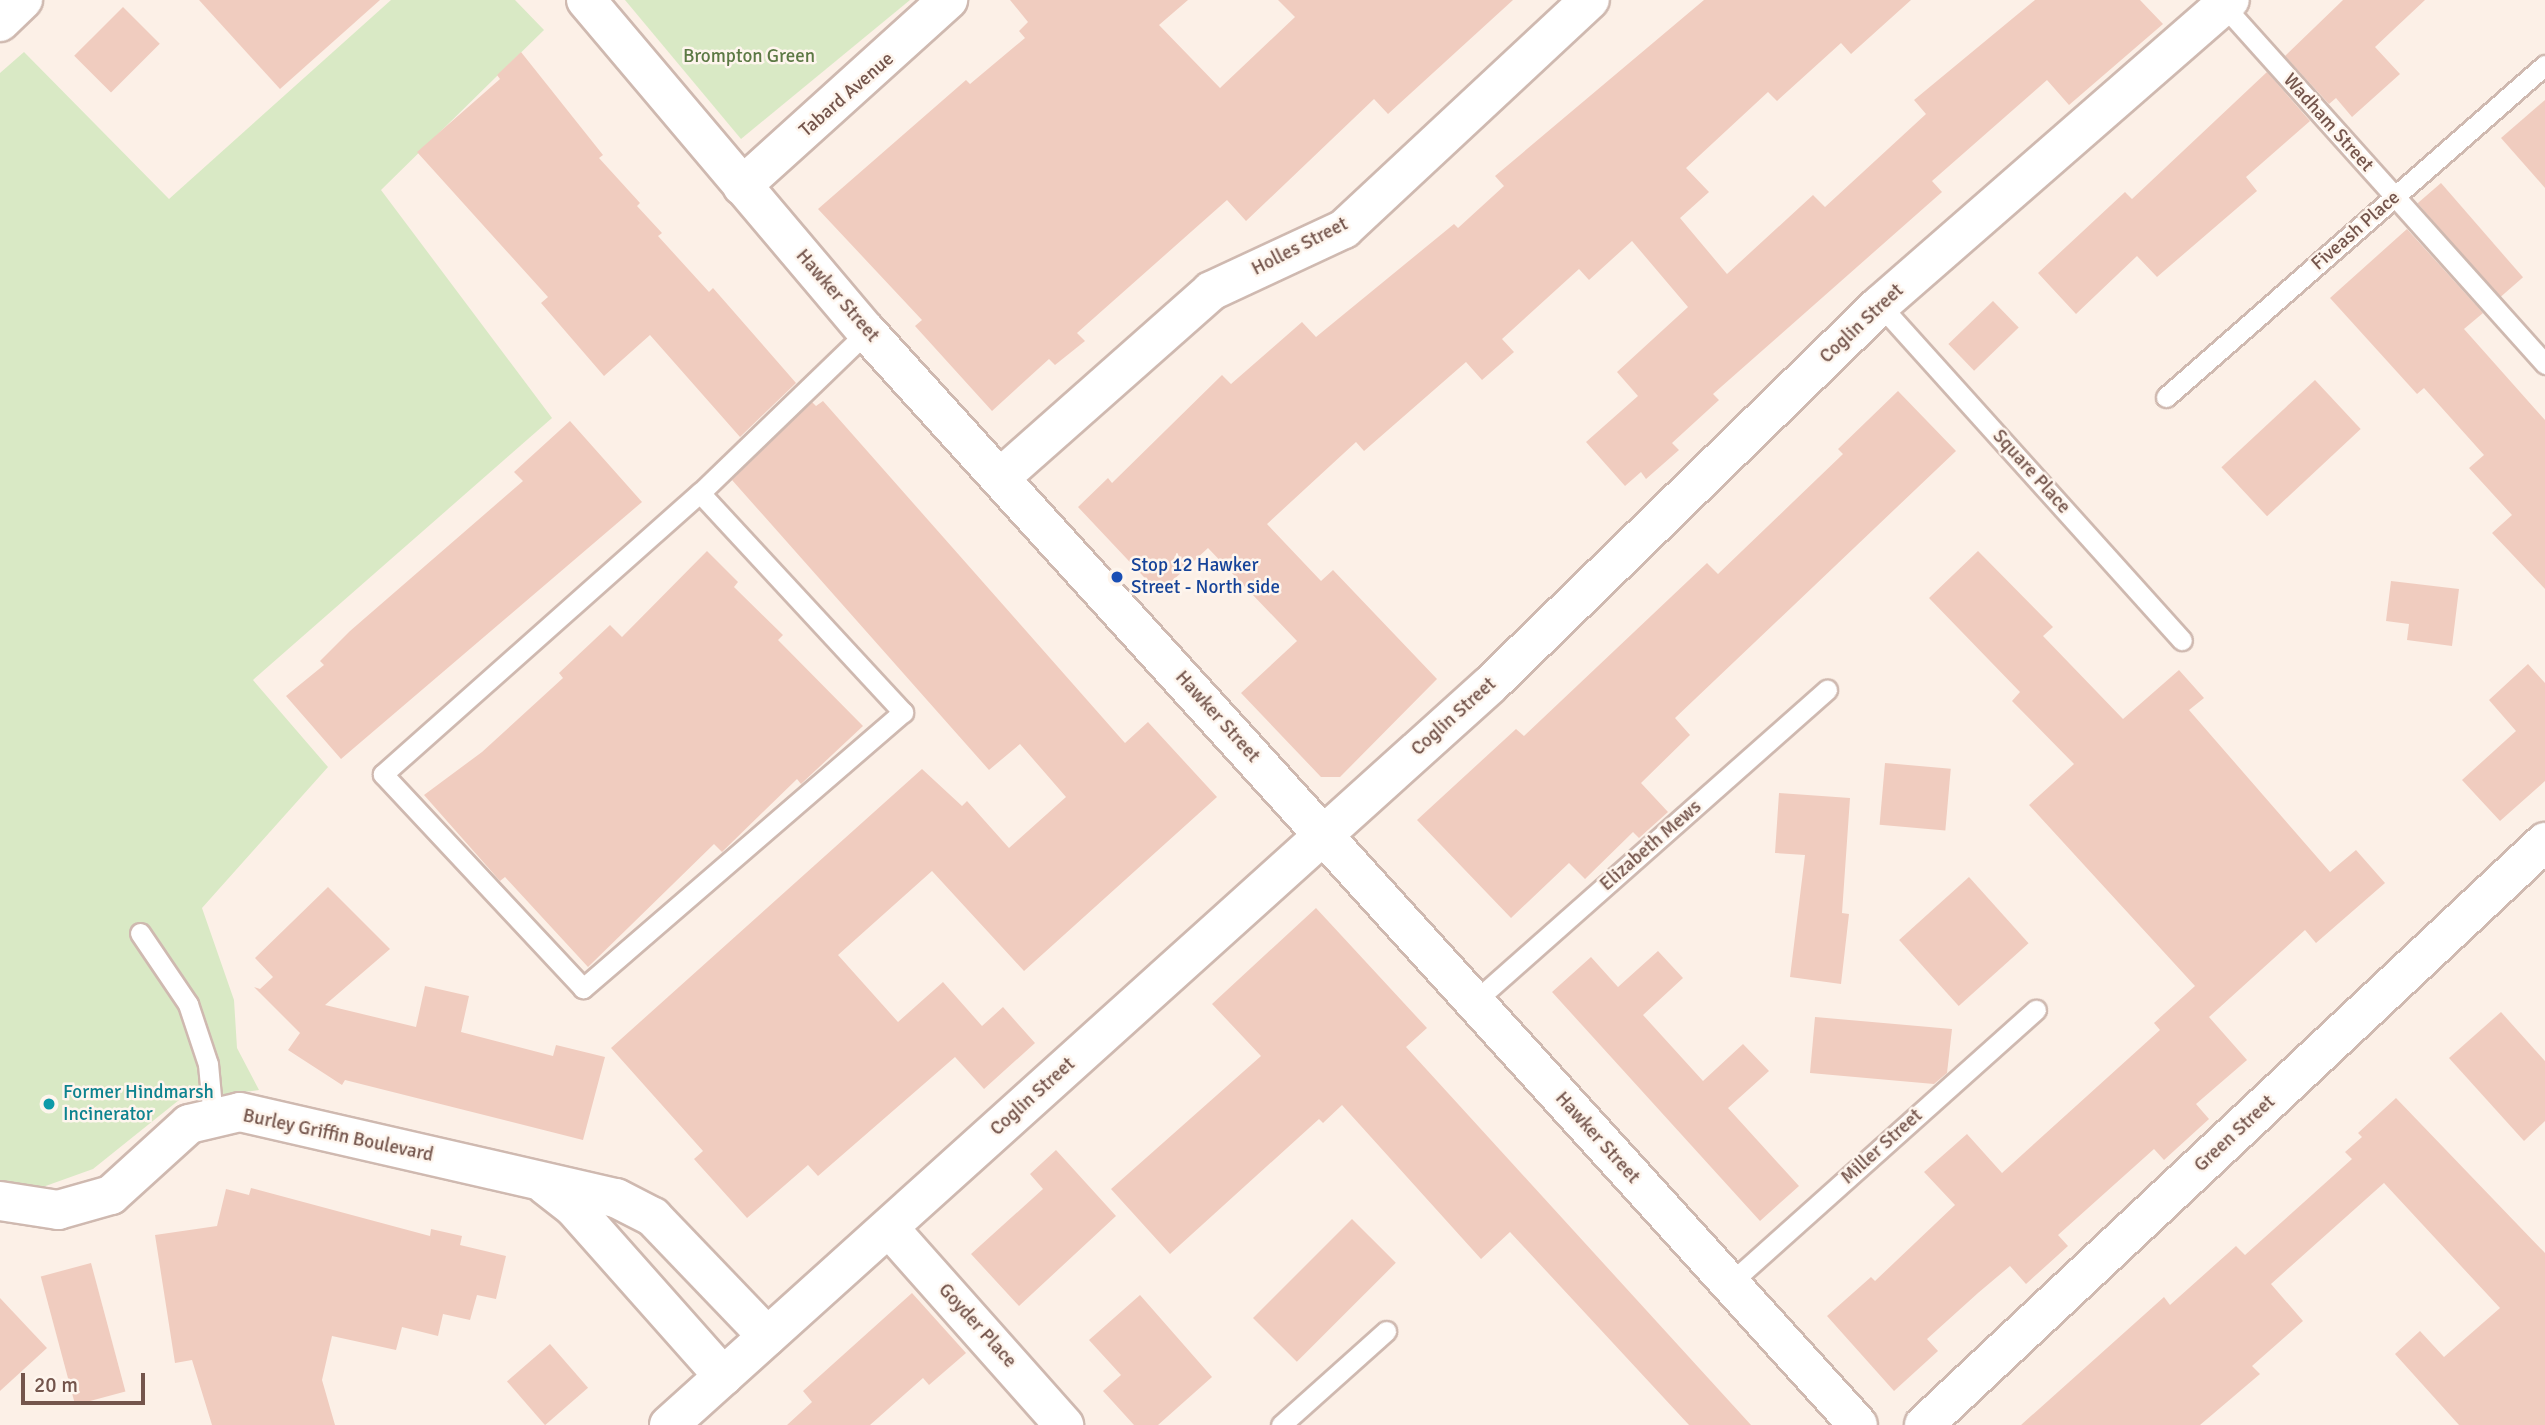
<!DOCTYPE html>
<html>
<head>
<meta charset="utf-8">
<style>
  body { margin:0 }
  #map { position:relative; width:2545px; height:1425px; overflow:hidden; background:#fcf0e7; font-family:Signika,sans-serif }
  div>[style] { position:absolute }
  .green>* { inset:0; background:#d9e9c5 }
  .building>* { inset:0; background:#f0ccbf; transform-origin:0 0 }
  .roads { filter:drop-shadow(2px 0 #cfb9b0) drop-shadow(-2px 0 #cfb9b0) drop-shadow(0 2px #cfb9b0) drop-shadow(0 -2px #cfb9b0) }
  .service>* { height:19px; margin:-9.5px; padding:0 9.5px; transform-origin:9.5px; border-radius:9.5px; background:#fff }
  .minor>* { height:38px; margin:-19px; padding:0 19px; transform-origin:19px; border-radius:19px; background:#fff }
  .tertiary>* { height:38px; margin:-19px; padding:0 19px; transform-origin:19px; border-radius:19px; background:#fff }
  .dots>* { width:19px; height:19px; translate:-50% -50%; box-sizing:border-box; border:4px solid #fef5ed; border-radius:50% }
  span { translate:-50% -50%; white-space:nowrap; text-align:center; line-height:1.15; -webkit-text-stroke:5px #fef5ed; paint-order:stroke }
  .park-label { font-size:19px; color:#5c7944 }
  .street-label { font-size:19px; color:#74554c }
  .transit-label { font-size:19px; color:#164399 }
  .left { translate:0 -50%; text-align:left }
  .culture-label { font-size:19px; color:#0d838f }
  .scale { position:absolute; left:21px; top:1373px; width:124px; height:32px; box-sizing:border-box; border:4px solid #74554c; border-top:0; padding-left:9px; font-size:21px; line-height:24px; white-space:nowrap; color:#74554c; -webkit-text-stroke:5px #fef5ed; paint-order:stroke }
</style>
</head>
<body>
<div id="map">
  <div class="green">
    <i style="clip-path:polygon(391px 0,515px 0,544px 30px,381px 190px,552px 418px,253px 680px,328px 767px,202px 908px,234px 1000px,237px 1048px,259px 1090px,179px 1100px,93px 1169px,40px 1188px,0 1181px,0 73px,24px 52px,169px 199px)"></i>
    <i style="clip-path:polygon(625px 0,910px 0,741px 139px)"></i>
  </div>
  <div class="building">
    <i style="clip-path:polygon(199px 0,380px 0,280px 89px)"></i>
    <i style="clip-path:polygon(1010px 0,1188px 0,1159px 25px,1220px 88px,1295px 17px,1278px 0,1513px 0,1388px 114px,1374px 99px,1246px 221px,1227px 200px,1077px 333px,1085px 341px,1055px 365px,1049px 359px,992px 411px,915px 326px,922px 320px,818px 209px,966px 80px,970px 84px,1025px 38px,1019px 31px,1028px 22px)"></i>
    <i style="clip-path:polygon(1704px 0,1911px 0,1851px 54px,1841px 43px,1777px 101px,1768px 92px,1686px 168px,1709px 192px,1680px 218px,1727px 274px,1813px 195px,1825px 207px,1926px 114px,1914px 100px,2035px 0,2140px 0,2163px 24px,2069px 105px,2047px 80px,1932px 181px,1942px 192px,1713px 394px,1719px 400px,1672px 443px,1679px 450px,1646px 479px,1641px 472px,1625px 486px,1586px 442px,1638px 396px,1617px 372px,1688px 307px,1632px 241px,1589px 280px,1579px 269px,1502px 339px,1514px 352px,1482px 380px,1466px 362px,1364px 451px,1356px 442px,1267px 524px,1321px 581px,1333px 570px,1437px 679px,1340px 777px,1321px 777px,1241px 693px,1297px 641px,1208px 548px,1159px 593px,1078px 507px,1108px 478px,1112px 483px,1222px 375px,1231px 384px,1302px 322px,1316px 337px,1454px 224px,1458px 228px,1504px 186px,1495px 176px)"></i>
    <i style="clip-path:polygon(2343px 0,2425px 0,2375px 47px,2400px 74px,2352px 117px,2336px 98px,2329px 104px,2285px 56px)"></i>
    <i style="left:123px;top:7px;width:52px;height:69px;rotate:45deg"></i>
    <i style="clip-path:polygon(521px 52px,603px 155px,599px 158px,640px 203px,637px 206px,662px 233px,658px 236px,709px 292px,713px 288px,796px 383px,740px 437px,650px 335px,604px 376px,541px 303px,548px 297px,417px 152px,500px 79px,497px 75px)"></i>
    <i style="clip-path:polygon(2267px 72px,2310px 121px,2246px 177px,2257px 191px,2157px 277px,2137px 256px,2076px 314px,2038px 273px,2125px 192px,2132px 199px)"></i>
    <i style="clip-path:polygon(2545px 100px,2545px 188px,2501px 138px)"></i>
    <i style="left:2441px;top:183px;width:125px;height:31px;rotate:49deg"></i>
    <i style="clip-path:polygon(2407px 229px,2483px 313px,2464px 329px,2545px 420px,2545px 589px,2492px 533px,2512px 515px,2469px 468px,2484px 455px,2424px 388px,2417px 394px,2330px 298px)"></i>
    <i style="left:1993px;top:301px;width:37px;height:62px;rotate:46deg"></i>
    <i style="left:2315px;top:380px;width:67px;height:128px;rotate:47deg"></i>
    <i style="clip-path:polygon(1898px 391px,1956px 451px,1675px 718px,1690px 735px,1641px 783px,1668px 812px,1639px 838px,1633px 832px,1585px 879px,1569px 863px,1511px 918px,1417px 820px,1516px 729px,1524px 736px,1707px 563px,1718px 574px,1843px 454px,1838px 449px)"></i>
    <i style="clip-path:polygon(823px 401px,1125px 743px,1148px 722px,1217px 797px,1024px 971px,932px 871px,838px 955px,898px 1022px,943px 982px,982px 1026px,1003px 1007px,1035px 1043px,984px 1089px,955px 1057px,818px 1176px,808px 1165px,747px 1218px,694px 1159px,703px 1151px,611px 1048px,922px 769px,962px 806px,967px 801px,1009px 848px,1066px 797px,1020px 744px,989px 770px,732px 480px,812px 402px,816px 406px)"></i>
    <i style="clip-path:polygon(570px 421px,642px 502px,341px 759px,286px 696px,324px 665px,320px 661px,350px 631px,523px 481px,514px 472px)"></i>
    <i style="clip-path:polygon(707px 551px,738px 582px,734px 587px,783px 635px,778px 640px,863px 726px,801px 784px,797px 779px,722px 852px,714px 844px,588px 967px,505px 877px,500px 881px,424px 795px,482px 752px,563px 678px,559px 673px,610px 625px,622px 637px)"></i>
    <i style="clip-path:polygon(1978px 551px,2053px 627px,2043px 636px,2123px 719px,2179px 670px,2204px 698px,2189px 710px,2330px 872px,2356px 850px,2385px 883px,2316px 943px,2305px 930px,2209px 1017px,2247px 1060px,2196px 1104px,2209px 1119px,2164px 1160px,2154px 1149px,2058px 1235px,2068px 1246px,2026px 1284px,2010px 1266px,1978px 1293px,1927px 1339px,1938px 1351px,1894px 1391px,1827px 1316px,1871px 1277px,1875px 1281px,1955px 1205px,1924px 1172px,1967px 1134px,2002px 1173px,2160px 1030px,2154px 1023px,2195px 986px,2029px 805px,2074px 764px,2012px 701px,2020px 692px,1929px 598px)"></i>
    <i style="clip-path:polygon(2391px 581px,2459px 589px,2452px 646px,2407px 640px,2409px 624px,2386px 621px)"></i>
    <i style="clip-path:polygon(2528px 664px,2545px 683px,2545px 781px,2500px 821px,2462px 780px,2516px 731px,2489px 700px)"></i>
    <i style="left:1885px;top:763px;width:66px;height:62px;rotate:5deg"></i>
    <i style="clip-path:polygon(1779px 793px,1850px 798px,1842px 913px,1849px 914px,1841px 984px,1790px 977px,1805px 855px,1775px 853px)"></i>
    <i style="left:1969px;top:877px;width:89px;height:94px;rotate:48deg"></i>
    <i style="clip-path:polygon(328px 887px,390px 949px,325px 1005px,416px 1027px,425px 986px,469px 996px,461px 1032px,553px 1056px,556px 1045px,605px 1057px,583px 1140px,345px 1080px,342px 1085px,288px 1050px,300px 1033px,254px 987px,260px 989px,273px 977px,255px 958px)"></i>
    <i style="clip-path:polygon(1316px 908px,1427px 1028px,1406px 1047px,1751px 1425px,1689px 1425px,1510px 1232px,1481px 1259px,1342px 1105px,1323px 1123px,1319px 1119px,1170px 1254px,1111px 1189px,1261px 1056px,1212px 1004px)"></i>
    <i style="clip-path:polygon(1658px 951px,1683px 978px,1643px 1015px,1703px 1081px,1743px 1044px,1769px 1071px,1728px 1108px,1799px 1186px,1760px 1221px,1552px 992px,1591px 957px,1618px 987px)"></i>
    <i style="clip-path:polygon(2501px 1012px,2545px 1061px,2545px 1121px,2524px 1141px,2449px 1058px)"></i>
    <i style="clip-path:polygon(1815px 1017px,1952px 1029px,1947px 1073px,1934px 1084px,1810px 1073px)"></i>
    <i style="clip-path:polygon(2396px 1098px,2545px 1253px,2545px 1425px,2459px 1425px,2395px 1354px,2420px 1331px,2444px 1357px,2500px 1308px,2384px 1183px,2271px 1284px,2303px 1321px,2252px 1366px,2260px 1374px,2200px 1425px,2021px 1425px,2164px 1297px,2170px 1305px,2236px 1246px,2245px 1255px,2352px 1159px,2345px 1152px,2362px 1137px,2358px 1133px)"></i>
    <i style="clip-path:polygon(1056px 1150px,1116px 1216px,1019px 1306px,971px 1254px,1043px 1189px,1030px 1174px)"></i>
    <i style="clip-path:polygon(251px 1188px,430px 1236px,431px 1229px,462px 1236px,460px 1245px,506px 1256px,496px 1299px,477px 1295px,470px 1320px,443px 1314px,438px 1336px,402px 1327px,396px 1350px,332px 1336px,322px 1380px,335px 1425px,212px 1425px,192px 1360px,175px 1363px,155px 1235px,217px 1226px,226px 1189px,249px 1195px)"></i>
    <i style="left:1352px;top:1219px;width:62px;height:140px;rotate:45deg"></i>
    <i style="left:91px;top:1263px;width:133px;height:52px;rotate:75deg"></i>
    <i style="clip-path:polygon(912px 1293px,966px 1353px,929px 1385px,923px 1378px,870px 1425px,787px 1425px,812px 1402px,803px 1391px)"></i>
    <i style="clip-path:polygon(1140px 1295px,1212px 1377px,1158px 1425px,1134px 1425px,1103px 1391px,1121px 1375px,1089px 1340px)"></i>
    <i style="clip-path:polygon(0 1298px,47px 1348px,0 1391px)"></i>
    <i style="left:550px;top:1344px;width:58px;height:57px;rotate:49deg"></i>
  </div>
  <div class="roads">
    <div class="service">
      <i style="left:2224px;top:6px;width:481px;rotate:48.1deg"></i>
      <i style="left:1880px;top:305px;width:451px;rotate:48deg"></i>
      <i style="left:2166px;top:397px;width:504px;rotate:-41.22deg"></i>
      <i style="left:700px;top:493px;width:299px;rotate:47.2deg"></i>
      <i style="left:903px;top:712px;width:423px;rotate:139.2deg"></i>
      <i style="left:583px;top:988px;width:293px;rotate:-133.1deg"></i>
      <i style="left:383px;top:774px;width:424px;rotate:-41.6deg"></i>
      <i style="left:700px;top:493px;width:232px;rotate:-44deg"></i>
      <i style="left:140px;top:933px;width:86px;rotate:55.9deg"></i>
      <i style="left:188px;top:1004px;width:63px;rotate:71.6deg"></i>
      <i style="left:208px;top:1064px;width:54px;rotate:84.7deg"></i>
      <i style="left:1475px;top:1001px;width:470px;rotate:-41.5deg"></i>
      <i style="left:1728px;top:1285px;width:413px;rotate:-41.8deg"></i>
      <i style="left:1281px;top:1425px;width:141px;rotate:-41.8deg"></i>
    </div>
    <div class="minor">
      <i style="left:0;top:22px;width:32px;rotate:-44deg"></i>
      <i style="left:742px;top:186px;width:278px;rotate:-42.1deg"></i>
      <i style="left:1000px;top:478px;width:282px;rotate:-41.5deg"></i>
      <i style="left:1211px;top:291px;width:147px;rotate:-25deg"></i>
      <i style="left:1344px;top:229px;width:336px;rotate:-43deg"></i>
      <i style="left:545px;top:1185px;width:37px;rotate:38deg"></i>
      <i style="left:574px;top:1208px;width:225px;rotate:48.4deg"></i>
      <i style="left:0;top:1201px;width:59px;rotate:8.8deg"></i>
      <i style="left:58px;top:1210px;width:55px;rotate:-15.8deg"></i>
      <i style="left:111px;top:1195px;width:105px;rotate:-42.3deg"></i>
      <i style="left:189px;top:1124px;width:52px;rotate:-13.2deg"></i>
      <i style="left:240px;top:1112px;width:386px;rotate:12.9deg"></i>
      <i style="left:616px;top:1198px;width:42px;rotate:27.2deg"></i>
      <i style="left:653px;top:1217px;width:165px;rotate:46.2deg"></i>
      <i style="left:889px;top:1228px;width:264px;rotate:48.4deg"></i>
      <i style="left:669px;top:1425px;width:1105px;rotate:-42.03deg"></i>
      <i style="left:1490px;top:685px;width:545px;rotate:-44.26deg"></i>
      <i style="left:1880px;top:305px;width:464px;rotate:-41.1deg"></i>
      <i style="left:1924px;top:1425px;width:852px;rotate:-43.19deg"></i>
    </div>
    <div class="tertiary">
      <i style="left:586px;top:0;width:435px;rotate:49.8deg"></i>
      <i style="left:867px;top:332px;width:1475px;rotate:47.8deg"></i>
    </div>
  </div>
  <div class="dots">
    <i style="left:1117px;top:577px;background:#1a4fb4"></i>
    <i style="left:49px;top:1104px;background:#0f9aa8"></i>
  </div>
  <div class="park-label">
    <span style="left:749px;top:57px">Brompton Green</span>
  </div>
  <div class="street-label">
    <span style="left:847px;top:95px;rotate:-41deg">Tabard Avenue</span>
    <span style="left:2328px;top:123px;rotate:48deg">Wadham Street</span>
    <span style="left:2356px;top:231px;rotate:-41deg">Fiveash Place</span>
    <span style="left:1300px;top:247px;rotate:-27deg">Holles Street</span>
    <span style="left:837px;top:296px;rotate:49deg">Hawker Street</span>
    <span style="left:1862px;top:324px;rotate:-43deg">Coglin Street</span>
    <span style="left:2031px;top:472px;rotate:48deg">Square Place</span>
    <span style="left:1217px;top:717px;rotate:48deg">Hawker Street</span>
    <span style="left:1454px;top:717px;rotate:-42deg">Coglin Street</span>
    <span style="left:1651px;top:846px;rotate:-41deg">Elizabeth Mews</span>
    <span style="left:1033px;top:1097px;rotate:-42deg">Coglin Street</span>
    <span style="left:2235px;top:1134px;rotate:-43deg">Green Street</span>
    <span style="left:338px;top:1136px;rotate:12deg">Burley Griffin Boulevard</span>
    <span style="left:1597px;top:1138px;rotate:48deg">Hawker Street</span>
    <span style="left:1882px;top:1147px;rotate:-42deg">Miller Street</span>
    <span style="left:977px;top:1326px;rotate:48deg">Goyder Place</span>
  </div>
  <div class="transit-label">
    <span class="left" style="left:1131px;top:577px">Stop 12 Hawker<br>Street - North side</span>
  </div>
  <div class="culture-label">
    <span class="left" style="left:63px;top:1104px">Former Hindmarsh<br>Incinerator</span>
  </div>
  <div class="scale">20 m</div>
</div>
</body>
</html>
